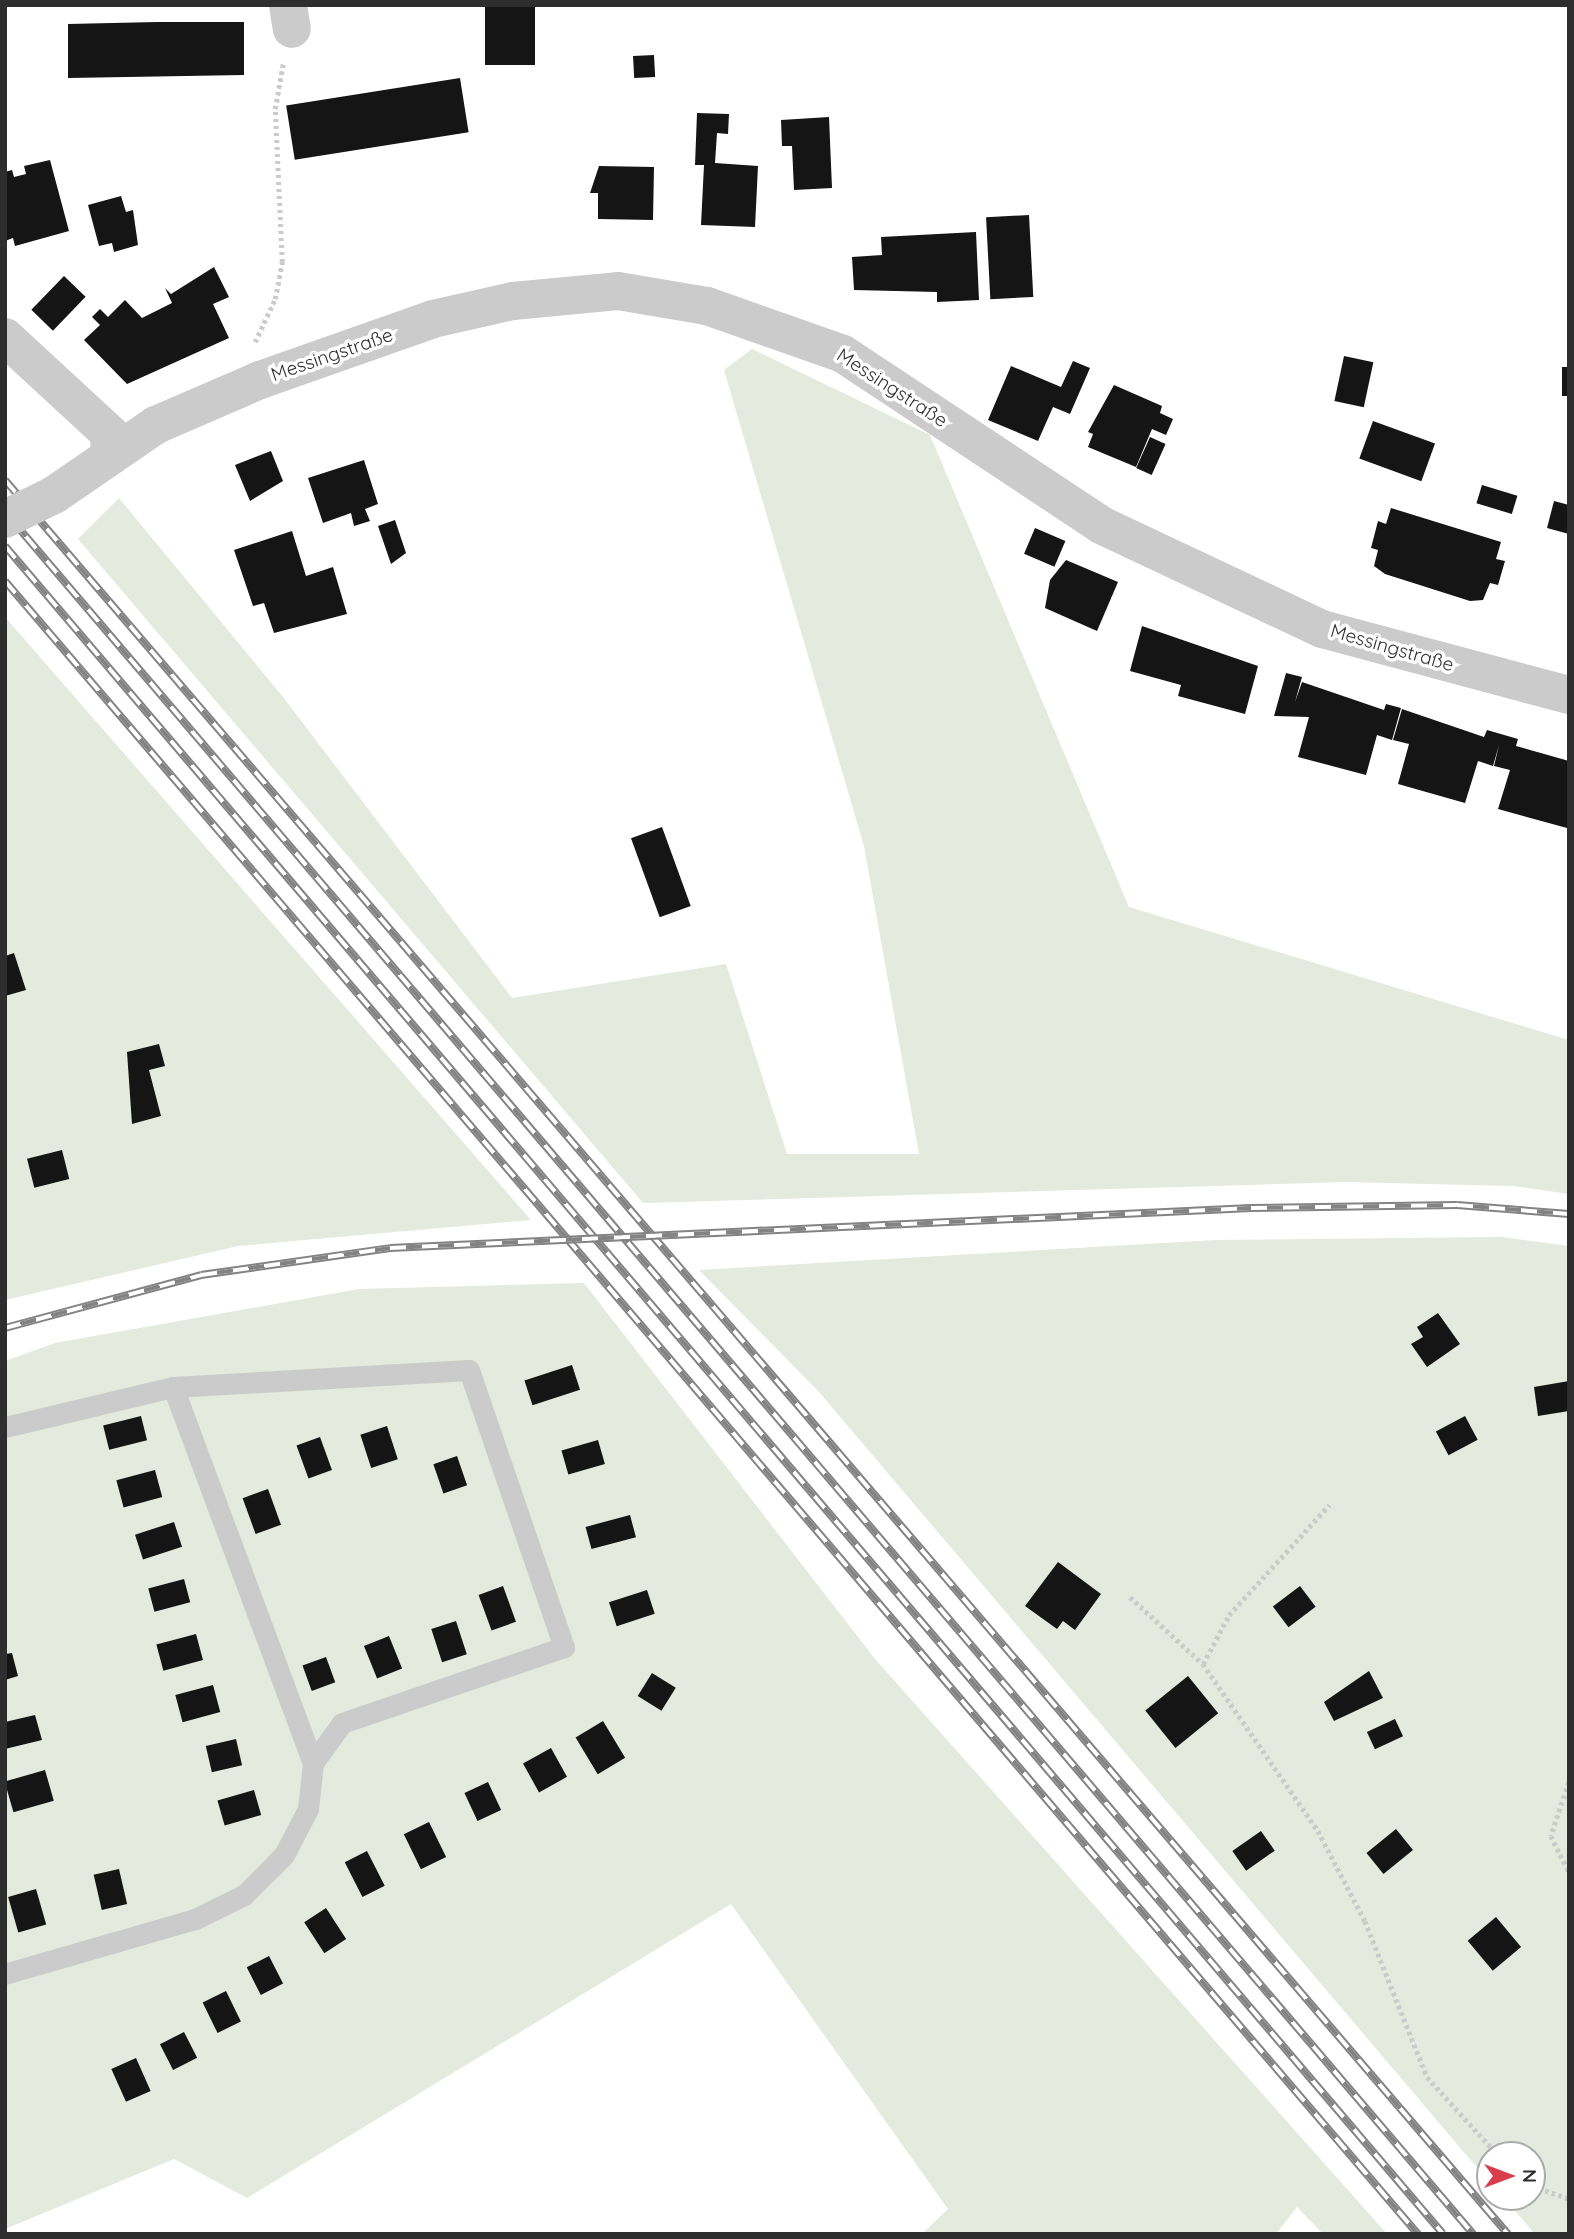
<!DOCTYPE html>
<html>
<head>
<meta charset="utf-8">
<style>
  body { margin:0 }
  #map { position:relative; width:1574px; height:2239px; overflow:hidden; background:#fff; font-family:Quicksand,sans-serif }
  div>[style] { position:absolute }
  .green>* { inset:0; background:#e4eadd }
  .building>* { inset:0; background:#151515; transform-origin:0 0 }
  .path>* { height:4.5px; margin-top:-2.25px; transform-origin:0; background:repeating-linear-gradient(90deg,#cbcbcb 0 3.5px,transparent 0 7px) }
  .service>* { height:21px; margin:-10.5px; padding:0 10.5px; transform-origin:10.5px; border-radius:10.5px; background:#cbcbcb }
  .minor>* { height:38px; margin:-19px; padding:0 19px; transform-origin:19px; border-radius:19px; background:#cbcbcb }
  .rail>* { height:8px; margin-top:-4px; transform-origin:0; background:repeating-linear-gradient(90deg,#fff 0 16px,#838383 0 32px); box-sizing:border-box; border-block:2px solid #838383 }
  .minor-bridge>* { height:38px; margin:-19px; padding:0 19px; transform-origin:19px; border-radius:19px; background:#cbcbcb }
  span { translate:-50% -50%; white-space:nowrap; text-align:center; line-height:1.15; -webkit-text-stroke:7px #fff; paint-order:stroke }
  .street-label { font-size:19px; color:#2e2e2e }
  .frame { position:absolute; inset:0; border:7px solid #2e2e2e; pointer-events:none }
  .north { position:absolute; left:1476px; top:2141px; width:70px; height:70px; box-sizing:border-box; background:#fff; border:2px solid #ababab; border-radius:50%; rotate:90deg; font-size:19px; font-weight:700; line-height:28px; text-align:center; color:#2e2e2e }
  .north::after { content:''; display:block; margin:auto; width:24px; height:32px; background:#d83e4b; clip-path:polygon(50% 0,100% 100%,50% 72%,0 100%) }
</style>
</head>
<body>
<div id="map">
  <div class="green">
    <i style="clip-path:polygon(752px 349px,930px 435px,1129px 907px,1569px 1040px,1569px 1194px,1513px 1186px,1345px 1182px,643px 1203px,78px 539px,119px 498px,283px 697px,512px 998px,726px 964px,787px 1154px,919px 1154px,864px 846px,724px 370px)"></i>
    <i style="clip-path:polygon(5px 617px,531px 1220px,238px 1246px,5px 1300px)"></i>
    <i style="clip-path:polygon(1502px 1237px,1569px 1246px,1569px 2234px,1535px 2234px,1503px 2197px,1532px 2197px,1532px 2155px,1490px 2155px,1490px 2183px,819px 1392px,699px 1270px,1216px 1240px)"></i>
    <i style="clip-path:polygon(584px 1283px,875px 1659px,1387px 2234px,1323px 2234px,1297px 2207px,1276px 2234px,922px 2234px,948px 2209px,731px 1904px,247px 2198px,174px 2159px,5px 2229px,5px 1361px,55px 1343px,359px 1289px)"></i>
  </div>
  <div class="building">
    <i style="left:485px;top:5px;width:50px;height:60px"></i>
    <i style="clip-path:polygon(157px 22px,244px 22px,244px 75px,68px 78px,68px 24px)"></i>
    <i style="left:654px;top:55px;width:22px;height:21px;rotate:87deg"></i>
    <i style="left:460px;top:78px;width:55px;height:176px;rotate:81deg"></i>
    <i style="clip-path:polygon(697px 113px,729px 114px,728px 134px,717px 133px,715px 163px,758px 166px,755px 227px,701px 225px,704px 165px,695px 165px)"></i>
    <i style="clip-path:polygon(829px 117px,832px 188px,794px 190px,792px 146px,782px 146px,781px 120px)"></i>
    <i style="clip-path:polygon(50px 160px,69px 231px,15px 246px,13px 238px,5px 241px,5px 172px,12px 170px,14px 177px,26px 174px,24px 166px)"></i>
    <i style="clip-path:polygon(599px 166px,654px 167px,653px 220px,598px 219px,598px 193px,590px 193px)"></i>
    <i style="clip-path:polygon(121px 196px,126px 212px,133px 210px,138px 245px,114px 252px,112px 243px,99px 246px,88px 205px)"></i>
    <i style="left:1029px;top:215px;width:82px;height:43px;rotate:87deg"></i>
    <i style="clip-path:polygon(976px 232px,979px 300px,937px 302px,937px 292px,854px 290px,852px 257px,882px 255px,881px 237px)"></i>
    <i style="clip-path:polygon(214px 267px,229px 297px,213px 304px,229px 338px,127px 384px,84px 340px,100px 325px,92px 317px,100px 309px,108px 317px,125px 300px,142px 318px,172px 303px,165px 288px,171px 294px)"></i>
    <i style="left:64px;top:276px;width:30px;height:47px;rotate:44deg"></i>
    <i style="left:1344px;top:356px;width:30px;height:46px;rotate:12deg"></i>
    <i style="clip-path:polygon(1073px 361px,1090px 368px,1070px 414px,1053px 407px,1038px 441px,988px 420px,1011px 366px,1061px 387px)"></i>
    <i style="left:1562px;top:367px;width:7px;height:29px"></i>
    <i style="clip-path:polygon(1114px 385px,1162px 406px,1160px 413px,1173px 419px,1166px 435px,1152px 429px,1136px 467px,1088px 447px,1093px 434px,1088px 432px)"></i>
    <i style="left:1373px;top:421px;width:66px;height:40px;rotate:20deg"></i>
    <i style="left:1150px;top:437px;width:17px;height:34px;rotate:24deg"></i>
    <i style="clip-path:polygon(271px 451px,283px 481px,250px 501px,235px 465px)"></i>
    <i style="clip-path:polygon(364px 460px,378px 504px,365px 509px,370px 521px,354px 526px,351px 513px,323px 523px,308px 478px)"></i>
    <i style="left:1482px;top:485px;width:37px;height:19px;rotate:17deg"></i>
    <i style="clip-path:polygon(1554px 501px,1569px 505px,1569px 534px,1547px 528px)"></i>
    <i style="clip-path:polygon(1391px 508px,1501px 542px,1496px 559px,1505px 561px,1498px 585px,1490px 583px,1483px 600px,1470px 601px,1385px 574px,1374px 566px,1378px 550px,1371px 548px,1378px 521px,1386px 524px)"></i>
    <i style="clip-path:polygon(395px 520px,406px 553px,391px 564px,378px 526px)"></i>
    <i style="left:1035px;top:528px;width:33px;height:28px;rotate:23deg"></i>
    <i style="clip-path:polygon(292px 531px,306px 576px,333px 567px,347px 614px,274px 633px,264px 603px,253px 606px,234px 550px)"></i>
    <i style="clip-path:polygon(1066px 560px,1118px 582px,1097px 631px,1045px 608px,1050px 580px)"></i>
    <i style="clip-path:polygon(1142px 626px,1258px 666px,1245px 714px,1178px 696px,1181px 685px,1130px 671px)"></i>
    <i style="clip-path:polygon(1286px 673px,1302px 677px,1295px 702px,1302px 682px,1384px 710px,1386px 704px,1401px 708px,1392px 740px,1377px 735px,1366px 775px,1298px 757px,1309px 717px,1274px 716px)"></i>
    <i style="clip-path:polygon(1402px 709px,1484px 737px,1487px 730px,1518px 739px,1516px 746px,1569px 761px,1567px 828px,1498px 809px,1510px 770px,1494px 766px,1499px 745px,1493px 766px,1478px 761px,1465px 803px,1398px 784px,1409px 744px,1393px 740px)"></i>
    <i style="left:662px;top:827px;width:84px;height:33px;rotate:70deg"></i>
    <i style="clip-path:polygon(14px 953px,26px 990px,5px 996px,5px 956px)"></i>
    <i style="clip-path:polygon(159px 1044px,165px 1066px,149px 1070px,161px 1116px,132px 1124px,127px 1052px)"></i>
    <i style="left:62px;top:1150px;width:30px;height:36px;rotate:76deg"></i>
    <i style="clip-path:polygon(1438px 1313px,1460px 1344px,1427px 1367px,1411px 1344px,1423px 1337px,1417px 1327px)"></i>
    <i style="left:572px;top:1365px;width:26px;height:50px;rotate:72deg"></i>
    <i style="clip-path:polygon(1569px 1381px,1569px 1411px,1538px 1416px,1534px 1387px)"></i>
    <i style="left:141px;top:1416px;width:25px;height:39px;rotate:76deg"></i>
    <i style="left:1465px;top:1416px;width:27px;height:33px;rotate:62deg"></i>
    <i style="left:387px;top:1426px;width:35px;height:28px;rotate:72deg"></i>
    <i style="left:320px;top:1437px;width:35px;height:25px;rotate:70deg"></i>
    <i style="left:598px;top:1440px;width:25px;height:38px;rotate:74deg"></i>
    <i style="left:457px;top:1456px;width:31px;height:25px;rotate:71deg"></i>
    <i style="left:155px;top:1470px;width:28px;height:40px;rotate:75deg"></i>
    <i style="left:268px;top:1489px;width:38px;height:27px;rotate:70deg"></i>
    <i style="left:630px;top:1515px;width:23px;height:46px;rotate:75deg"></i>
    <i style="left:174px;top:1522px;width:26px;height:41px;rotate:72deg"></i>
    <i style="clip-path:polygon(1058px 1562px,1101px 1594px,1075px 1630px,1063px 1621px,1057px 1629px,1025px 1606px)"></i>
    <i style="left:184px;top:1579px;width:24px;height:37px;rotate:75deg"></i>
    <i style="left:503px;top:1586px;width:38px;height:26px;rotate:70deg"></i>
    <i style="left:1300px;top:1586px;width:26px;height:34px;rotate:53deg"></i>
    <i style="left:647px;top:1590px;width:25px;height:40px;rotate:72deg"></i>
    <i style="left:456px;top:1621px;width:35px;height:26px;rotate:72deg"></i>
    <i style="left:196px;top:1634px;width:27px;height:41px;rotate:75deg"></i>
    <i style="left:389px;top:1636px;width:35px;height:27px;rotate:68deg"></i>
    <i style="clip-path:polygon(12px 1653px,18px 1676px,5px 1680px,5px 1654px)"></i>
    <i style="left:326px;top:1657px;width:27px;height:25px;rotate:70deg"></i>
    <i style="clip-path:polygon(1369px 1671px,1383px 1698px,1334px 1721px,1324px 1702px)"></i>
    <i style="left:652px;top:1673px;width:28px;height:27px;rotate:32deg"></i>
    <i style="left:1188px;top:1676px;width:48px;height:55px;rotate:51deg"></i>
    <i style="left:213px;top:1685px;width:28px;height:39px;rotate:75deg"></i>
    <i style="clip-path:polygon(35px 1715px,42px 1740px,5px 1749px,5px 1722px)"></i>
    <i style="left:1395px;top:1719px;width:19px;height:31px;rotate:65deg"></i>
    <i style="left:603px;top:1721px;width:43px;height:32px;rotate:59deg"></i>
    <i style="left:236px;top:1739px;width:27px;height:31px;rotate:77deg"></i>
    <i style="left:551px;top:1748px;width:33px;height:32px;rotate:61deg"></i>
    <i style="left:45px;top:1770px;width:32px;height:42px;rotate:74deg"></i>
    <i style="left:488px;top:1782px;width:31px;height:26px;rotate:65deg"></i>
    <i style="left:254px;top:1790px;width:26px;height:38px;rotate:74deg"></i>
    <i style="left:429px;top:1822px;width:39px;height:28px;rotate:64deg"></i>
    <i style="left:1396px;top:1829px;width:27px;height:38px;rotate:51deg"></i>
    <i style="left:1261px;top:1831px;width:24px;height:35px;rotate:55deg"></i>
    <i style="left:367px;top:1851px;width:39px;height:25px;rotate:63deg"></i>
    <i style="left:119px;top:1869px;width:36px;height:26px;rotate:77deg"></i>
    <i style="left:36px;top:1889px;width:37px;height:29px;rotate:74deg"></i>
    <i style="left:326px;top:1908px;width:37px;height:26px;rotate:57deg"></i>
    <i style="left:1496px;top:1917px;width:39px;height:37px;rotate:50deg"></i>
    <i style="left:269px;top:1956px;width:31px;height:25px;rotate:63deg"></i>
    <i style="left:226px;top:1991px;width:34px;height:26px;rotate:64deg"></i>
    <i style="left:184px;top:2032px;width:29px;height:27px;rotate:63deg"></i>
    <i style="left:136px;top:2058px;width:36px;height:27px;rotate:66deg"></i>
  </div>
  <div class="path">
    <i style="left:255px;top:342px;width:47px;rotate:-65.1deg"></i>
    <i style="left:275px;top:299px;width:38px;rotate:-79deg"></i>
    <i style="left:282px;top:262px;width:153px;rotate:-92.6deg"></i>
    <i style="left:275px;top:109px;width:46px;rotate:-79.9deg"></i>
    <i style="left:1130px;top:1597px;width:99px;rotate:42.5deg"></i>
    <i style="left:1203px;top:1664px;width:203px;rotate:55.4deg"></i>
    <i style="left:1318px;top:1831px;width:102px;rotate:62.4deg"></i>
    <i style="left:1365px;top:1921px;width:168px;rotate:68.3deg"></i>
    <i style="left:1427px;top:2077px;width:105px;rotate:47.7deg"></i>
    <i style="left:1203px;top:1664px;width:55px;rotate:-62deg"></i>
    <i style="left:1229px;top:1615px;width:149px;rotate:-47.7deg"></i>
    <i style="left:1569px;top:1782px;width:57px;rotate:108.4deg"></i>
    <i style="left:1551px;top:1836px;width:40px;rotate:63.4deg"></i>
    <i style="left:1532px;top:2186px;width:39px;rotate:19deg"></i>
  </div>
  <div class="service">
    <i style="left:173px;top:1387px;width:296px;rotate:-3.3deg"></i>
    <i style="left:469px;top:1370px;width:293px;rotate:71.1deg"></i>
    <i style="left:564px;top:1647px;width:235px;rotate:161.1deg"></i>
    <i style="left:342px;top:1723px;width:49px;rotate:125.9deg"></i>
    <i style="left:5px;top:1427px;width:173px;rotate:-13.4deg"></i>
    <i style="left:173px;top:1387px;width:401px;rotate:69.6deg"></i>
    <i style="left:313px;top:1763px;width:46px;rotate:96.2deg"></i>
    <i style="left:308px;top:1809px;width:52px;rotate:117.6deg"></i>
    <i style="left:284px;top:1855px;width:57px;rotate:135deg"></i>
    <i style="left:244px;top:1895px;width:55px;rotate:153.9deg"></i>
    <i style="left:195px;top:1919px;width:198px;rotate:163.9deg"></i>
  </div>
  <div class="minor">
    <i style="left:288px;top:5px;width:24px;rotate:81deg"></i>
    <i style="left:5px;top:337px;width:143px;rotate:42.7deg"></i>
    <i style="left:110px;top:434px;width:21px;rotate:93deg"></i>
    <i style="left:54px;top:495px;width:124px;rotate:-34.5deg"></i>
    <i style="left:156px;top:425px;width:113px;rotate:-23.4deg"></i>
    <i style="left:260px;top:380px;width:183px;rotate:-19.4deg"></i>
    <i style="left:433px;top:319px;width:82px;rotate:-12.7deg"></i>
    <i style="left:513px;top:301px;width:105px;rotate:-5.4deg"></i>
    <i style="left:618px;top:291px;width:90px;rotate:9.6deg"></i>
    <i style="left:707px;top:306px;width:144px;rotate:19.4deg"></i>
    <i style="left:843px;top:354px;width:310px;rotate:33.5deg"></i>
    <i style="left:1101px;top:525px;width:244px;rotate:25.2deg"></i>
    <i style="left:1322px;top:629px;width:256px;rotate:15deg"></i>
  </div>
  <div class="rail">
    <i style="left:5px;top:480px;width:2310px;rotate:49.41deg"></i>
    <i style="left:5px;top:512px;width:2263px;rotate:49.55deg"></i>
    <i style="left:5px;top:546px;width:2217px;rotate:49.57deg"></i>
    <i style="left:5px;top:581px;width:2175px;rotate:49.48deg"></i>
    <i style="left:5px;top:1328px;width:203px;rotate:-15.1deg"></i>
    <i style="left:201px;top:1275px;width:191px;rotate:-8.1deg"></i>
    <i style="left:390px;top:1248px;width:862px;rotate:-2.66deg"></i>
    <i style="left:1251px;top:1208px;width:206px;rotate:-0.8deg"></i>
    <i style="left:1457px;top:1205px;width:112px;rotate:4.6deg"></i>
  </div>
  <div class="minor-bridge">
    <i style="left:5px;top:519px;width:55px;rotate:-26.1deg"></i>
  </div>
  <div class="street-label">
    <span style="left:332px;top:355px;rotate:-19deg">Messingstraße</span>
    <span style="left:892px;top:388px;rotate:33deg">Messingstraße</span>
    <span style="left:1392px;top:648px;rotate:16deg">Messingstraße</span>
  </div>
  <div class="frame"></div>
  <div class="north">N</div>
</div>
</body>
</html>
